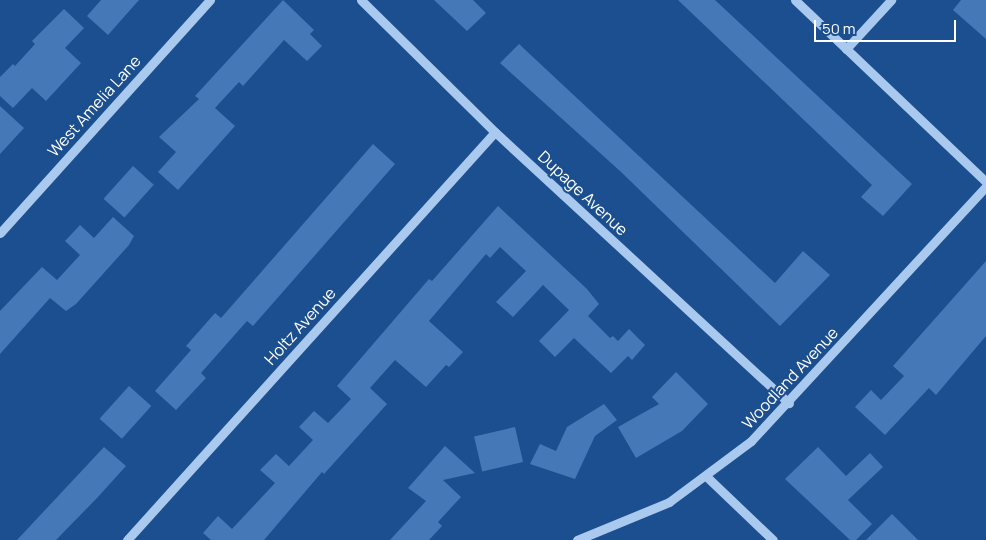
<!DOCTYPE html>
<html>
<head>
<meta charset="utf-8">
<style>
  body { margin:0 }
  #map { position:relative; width:986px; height:540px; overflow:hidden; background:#1b4f8f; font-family:Manrope,sans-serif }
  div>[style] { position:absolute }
  .building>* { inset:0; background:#4478b7; transform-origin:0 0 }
  .minor>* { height:9px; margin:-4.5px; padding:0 4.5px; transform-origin:4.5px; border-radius:4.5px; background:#a9c9ee }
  span { translate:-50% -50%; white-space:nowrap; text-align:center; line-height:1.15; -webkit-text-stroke:4px #1b4f8f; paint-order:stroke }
  .street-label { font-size:16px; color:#fff }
  .scale { position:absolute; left:814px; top:20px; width:142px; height:22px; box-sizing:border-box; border:2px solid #fff; border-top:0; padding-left:6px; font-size:15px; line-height:18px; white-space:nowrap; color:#fff; -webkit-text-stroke:4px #1b4f8f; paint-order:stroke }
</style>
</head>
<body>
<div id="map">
  <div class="building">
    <i style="clip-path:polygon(101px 0,139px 0,108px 35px,87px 16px)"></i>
    <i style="clip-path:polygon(283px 0,314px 30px,310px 34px,322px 46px,307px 61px,284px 40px,243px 86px,239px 82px,215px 108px,235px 126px,178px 190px,158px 172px,176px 152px,159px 137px,199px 99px,195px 96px)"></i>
    <i style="clip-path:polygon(434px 0,473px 0,486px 13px,467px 31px)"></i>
    <i style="clip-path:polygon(678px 0,715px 0,912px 184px,883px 216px,861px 197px,872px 185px)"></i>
    <i style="clip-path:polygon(961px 0,986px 0,986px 39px,953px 10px)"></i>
    <i style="clip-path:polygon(64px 9px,84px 28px,65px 48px,81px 63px,46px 101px,32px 88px,13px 108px,0 96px,0 77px,13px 64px,15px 66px,35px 44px,32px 41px)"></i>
    <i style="clip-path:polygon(519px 44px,775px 283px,803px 251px,830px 275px,780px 326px,620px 171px,500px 63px)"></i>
    <i style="clip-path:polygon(0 106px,24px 128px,0 154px)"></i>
    <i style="clip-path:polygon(373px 144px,395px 164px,253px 326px,247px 321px,201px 373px,206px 378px,176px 410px,155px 391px,191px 350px,186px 346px,215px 313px,221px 318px)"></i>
    <i style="left:133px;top:166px;width:28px;height:44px;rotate:42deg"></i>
    <i style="clip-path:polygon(498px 206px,587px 289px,599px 304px,588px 316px,610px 338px,613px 336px,618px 341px,629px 329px,645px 345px,632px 360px,628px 356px,611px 373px,574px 338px,555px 357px,539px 341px,569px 310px,543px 285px,513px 317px,496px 302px,526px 271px,500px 247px,490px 258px,486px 254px,429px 321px,463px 352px,449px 367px,446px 365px,426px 387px,395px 360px,370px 388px,387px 404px,324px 474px,322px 472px,264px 540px,211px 540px,203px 533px,218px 516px,232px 529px,275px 483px,260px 470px,276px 454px,289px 466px,313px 440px,299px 427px,314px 411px,328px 423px,351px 399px,337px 386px,429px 279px,432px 281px)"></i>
    <i style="clip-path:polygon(113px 217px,134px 236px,129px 245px,76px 304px,66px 311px,50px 298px,0 354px,0 311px,42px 267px,57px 280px,80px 255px,65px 241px,80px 225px,94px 238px)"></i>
    <i style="clip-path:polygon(986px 261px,986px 336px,936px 395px,929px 388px,885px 435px,855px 407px,871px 390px,881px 400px,904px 376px,893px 366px)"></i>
    <i style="clip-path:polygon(676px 372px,708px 404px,682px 431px,636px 458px,618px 427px,659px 404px,652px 397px)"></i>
    <i style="left:129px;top:386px;width:30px;height:44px;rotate:42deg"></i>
    <i style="clip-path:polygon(604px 404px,617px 420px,595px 436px,575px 479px,530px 464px,540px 444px,556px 451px,567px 427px)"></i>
    <i style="left:515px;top:427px;width:36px;height:42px;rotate:77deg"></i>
    <i style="clip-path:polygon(445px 446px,475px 473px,443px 480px,461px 497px,438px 522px,442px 526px,429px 540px,390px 540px,426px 501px,408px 488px)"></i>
    <i style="clip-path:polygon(104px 447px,126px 466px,97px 498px,56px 540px,17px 540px)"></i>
    <i style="clip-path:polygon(818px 447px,846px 476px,870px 453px,883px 467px,848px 500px,872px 524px,856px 540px,850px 540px,785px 479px)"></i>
    <i style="clip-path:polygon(892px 514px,918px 540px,866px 540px)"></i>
  </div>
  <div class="minor">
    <i style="left:361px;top:0;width:188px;rotate:44.6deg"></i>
    <i style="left:495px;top:132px;width:400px;rotate:42.7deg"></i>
    <i style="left:795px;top:0;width:264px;rotate:43.6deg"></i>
    <i style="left:846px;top:49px;width:67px;rotate:-47.4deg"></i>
    <i style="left:0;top:233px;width:314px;rotate:-48deg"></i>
    <i style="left:707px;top:477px;width:91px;rotate:43.7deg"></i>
    <i style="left:127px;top:540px;width:549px;rotate:-47.95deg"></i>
    <i style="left:577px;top:540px;width:100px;rotate:-22.4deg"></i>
    <i style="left:669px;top:502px;width:102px;rotate:-36.6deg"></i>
    <i style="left:751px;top:441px;width:347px;rotate:-47.3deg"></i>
  </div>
  <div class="street-label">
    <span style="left:94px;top:106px;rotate:-48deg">West Amelia Lane</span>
    <span style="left:583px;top:193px;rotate:43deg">Dupage Avenue</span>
    <span style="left:300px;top:326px;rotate:-48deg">Holtz Avenue</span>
    <span style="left:790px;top:378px;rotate:-47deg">Woodland Avenue</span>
  </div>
  <div class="scale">50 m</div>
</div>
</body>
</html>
